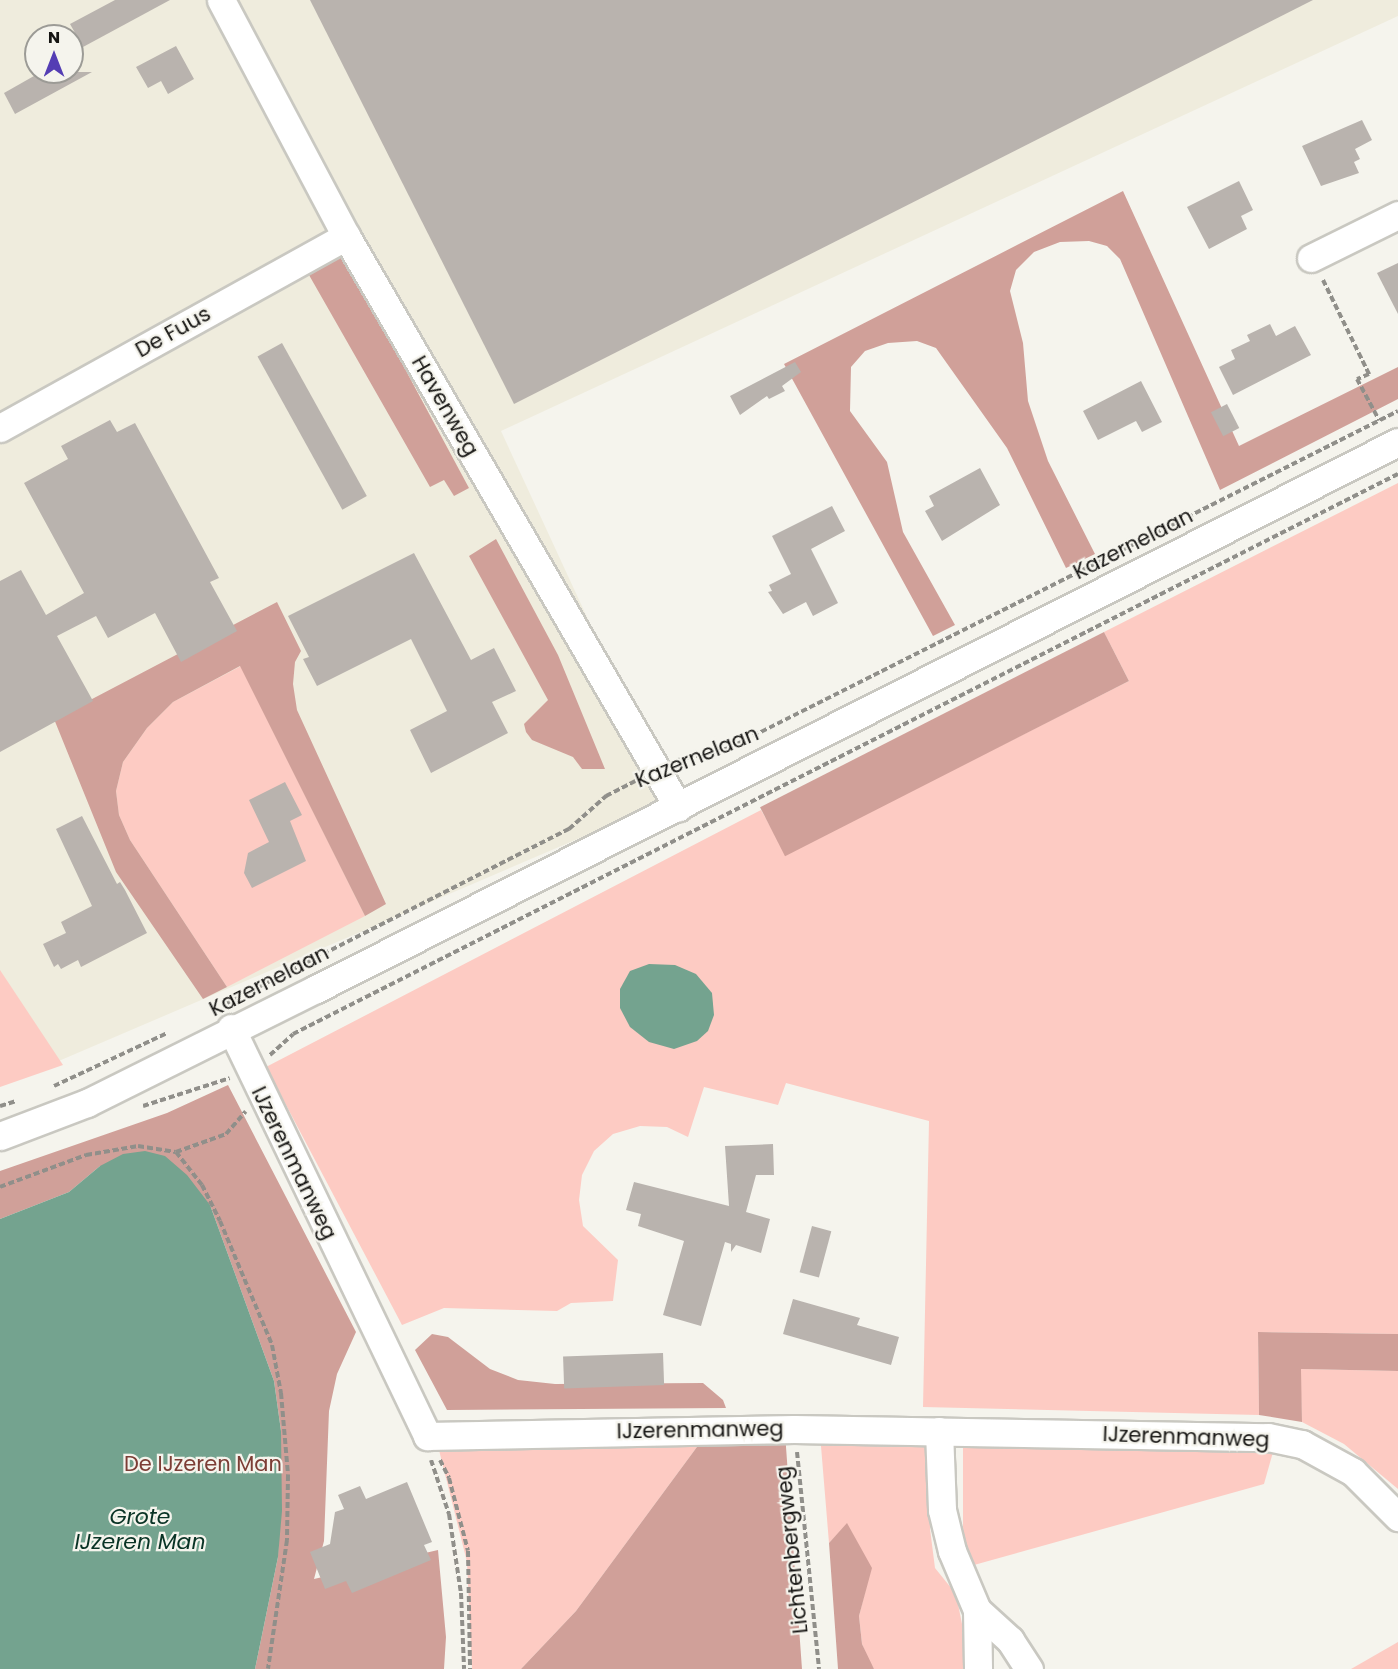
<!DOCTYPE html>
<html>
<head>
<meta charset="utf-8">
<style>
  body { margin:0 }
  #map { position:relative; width:1398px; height:1669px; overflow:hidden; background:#f5f4ed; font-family:Poppins,sans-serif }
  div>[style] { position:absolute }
  .built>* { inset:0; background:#efecdd }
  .green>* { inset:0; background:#fdcbc3 }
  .forest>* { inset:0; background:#d0a099; transform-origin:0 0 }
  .water>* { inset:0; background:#74a38f }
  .building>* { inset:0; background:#b9b3ae; transform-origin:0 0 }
  .path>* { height:4px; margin-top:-2px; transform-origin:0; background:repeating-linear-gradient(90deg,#908f8a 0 6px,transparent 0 9px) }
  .roads { filter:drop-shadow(2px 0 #c9c8c1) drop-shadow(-2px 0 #c9c8c1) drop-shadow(0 2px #c9c8c1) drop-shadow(0 -2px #c9c8c1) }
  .minor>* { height:27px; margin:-13.5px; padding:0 13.5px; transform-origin:13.5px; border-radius:13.5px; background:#fff }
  span { translate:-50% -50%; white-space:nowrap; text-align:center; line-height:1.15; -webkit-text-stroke:4.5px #f5f4ed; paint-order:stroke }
  .street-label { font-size:21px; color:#161513 }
  .park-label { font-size:21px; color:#7c3d35 }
  .water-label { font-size:22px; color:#093325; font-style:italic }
  .north { position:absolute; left:24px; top:24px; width:60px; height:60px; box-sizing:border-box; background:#f5f4ed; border:2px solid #9c9b96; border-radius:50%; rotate:0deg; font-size:16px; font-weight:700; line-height:24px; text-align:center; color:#161513 }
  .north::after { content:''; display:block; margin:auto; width:21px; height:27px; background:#543db4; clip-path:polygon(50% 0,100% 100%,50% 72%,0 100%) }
</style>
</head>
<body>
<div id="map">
  <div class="built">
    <i style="clip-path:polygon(evenodd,0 0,1398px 0,1398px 16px,501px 431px,671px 799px,40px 1069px,0 1006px,0 0,36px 36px,72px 36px,72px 72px,36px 72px,36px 36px)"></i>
  </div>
  <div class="green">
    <i style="clip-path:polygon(1398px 483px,1398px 1334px,1258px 1332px,1259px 1415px,923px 1407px,929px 1121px,786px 1083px,778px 1105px,704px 1087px,688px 1137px,667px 1127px,640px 1126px,613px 1134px,594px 1151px,582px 1175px,579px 1200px,583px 1226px,618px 1260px,613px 1301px,571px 1303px,557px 1311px,444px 1308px,402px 1325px,266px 1067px,761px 810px,786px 854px,1129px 681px,1104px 632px)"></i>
    <i style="clip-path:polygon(241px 666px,365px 916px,227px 987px,130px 840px,119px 815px,116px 791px,123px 762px,147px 728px,173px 702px)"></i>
    <i style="clip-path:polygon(0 970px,63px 1065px,0 1087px)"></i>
    <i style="clip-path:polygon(1300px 1369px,1398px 1371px,1398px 1489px,1344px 1444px,1302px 1422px)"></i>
    <i style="clip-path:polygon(708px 1432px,576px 1611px,521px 1669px,472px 1669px,467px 1562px,438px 1446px)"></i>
    <i style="clip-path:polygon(820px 1434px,930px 1436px,930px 1529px,935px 1568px,956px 1594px,971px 1669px,874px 1669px,870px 1663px,862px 1644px,859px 1616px,871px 1568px,847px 1524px,829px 1543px)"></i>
    <i style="clip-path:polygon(963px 1436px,1252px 1446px,1273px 1452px,1264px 1484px,974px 1565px,966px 1555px,963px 1527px)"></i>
    <i style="clip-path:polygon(1398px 1642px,1398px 1669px,1351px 1669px)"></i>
  </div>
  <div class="forest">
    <i style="clip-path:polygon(1123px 191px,1239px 446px,1398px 367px,1398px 399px,1220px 490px,1120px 259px,1107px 246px,1089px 241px,1060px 242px,1034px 252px,1016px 270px,1010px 291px,1023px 343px,1028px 401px,1048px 461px,1095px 554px,1066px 568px,1007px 448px,936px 348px,917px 341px,888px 343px,865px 351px,851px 367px,850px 411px,887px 462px,903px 532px,955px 625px,933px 636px,784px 364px)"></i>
    <i style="clip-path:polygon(340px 248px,469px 488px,454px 496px,444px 480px,430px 487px,305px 268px)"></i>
    <i style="clip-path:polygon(496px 539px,558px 655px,605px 769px,582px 769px,573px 757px,532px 740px,526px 732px,524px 724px,548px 700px,469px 556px)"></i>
    <i style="clip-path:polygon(277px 602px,301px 651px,295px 662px,293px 684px,297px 710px,386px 904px,365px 916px,240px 666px,173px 702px,147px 728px,123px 762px,116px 791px,119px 815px,130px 840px,227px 987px,203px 999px,116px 872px,54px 719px)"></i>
    <i style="left:1104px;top:632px;width:55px;height:386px;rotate:63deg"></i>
    <i style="clip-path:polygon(228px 1085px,356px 1332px,337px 1374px,329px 1411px,324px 1541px,314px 1579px,438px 1550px,446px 1637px,444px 1669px,255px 1669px,278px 1557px,281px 1431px,274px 1381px,210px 1205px,100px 1166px,69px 1192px,0 1219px,0 1171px,167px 1113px)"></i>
    <i style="clip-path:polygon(1258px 1332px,1398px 1334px,1398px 1371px,1301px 1369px,1302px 1422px,1259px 1415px)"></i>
    <i style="clip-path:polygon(432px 1334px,448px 1337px,490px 1369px,518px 1380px,555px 1384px,703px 1383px,723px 1400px,726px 1408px,447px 1410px,415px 1350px)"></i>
    <i style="clip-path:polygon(708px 1432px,785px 1433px,802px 1669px,521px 1669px,576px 1611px)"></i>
    <i style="clip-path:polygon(847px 1523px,872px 1568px,859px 1616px,862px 1644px,874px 1669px,838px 1669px,829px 1543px)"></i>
  </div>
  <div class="water">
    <i style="clip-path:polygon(649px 964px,675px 965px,696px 974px,712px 993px,714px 1015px,708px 1031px,697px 1041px,674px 1049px,649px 1042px,630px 1027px,620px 1008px,620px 989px,630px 971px)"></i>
    <i style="clip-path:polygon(145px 1151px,165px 1156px,187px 1175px,210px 1205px,274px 1381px,281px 1431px,282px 1511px,278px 1557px,255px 1669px,0 1669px,0 1219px,69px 1192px,100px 1166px,123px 1154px)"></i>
  </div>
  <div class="building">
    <i style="clip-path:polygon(115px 0,170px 0,83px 47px,70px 24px)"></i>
    <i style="clip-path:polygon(310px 0,1313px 0,514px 404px)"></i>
    <i style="clip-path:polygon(176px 46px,194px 79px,168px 94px,161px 81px,148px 88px,136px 67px)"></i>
    <i style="clip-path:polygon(41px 72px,92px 72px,15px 114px,4px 93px)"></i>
    <i style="clip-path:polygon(1362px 120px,1372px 140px,1355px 149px,1360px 159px,1354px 162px,1359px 173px,1321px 186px,1302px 146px)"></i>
    <i style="clip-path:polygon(1239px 181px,1253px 210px,1241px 216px,1247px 229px,1209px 249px,1187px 207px)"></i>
    <i style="clip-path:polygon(1398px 263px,1398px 314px,1377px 273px)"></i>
    <i style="clip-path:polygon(1270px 324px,1276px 336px,1295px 326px,1311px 355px,1233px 395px,1219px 367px,1235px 359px,1231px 350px,1250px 341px,1247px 335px)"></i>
    <i style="left:282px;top:343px;width:175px;height:28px;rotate:61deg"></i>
    <i style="clip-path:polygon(795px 362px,801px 372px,782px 386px,785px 391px,769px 399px,767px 396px,740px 415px,730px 396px)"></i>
    <i style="clip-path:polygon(1141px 381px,1162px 422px,1142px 432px,1136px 421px,1098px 440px,1083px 411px)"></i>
    <i style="left:1227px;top:404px;width:27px;height:18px;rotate:63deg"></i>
    <i style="clip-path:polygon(110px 420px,117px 432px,135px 423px,219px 578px,210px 582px,237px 631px,181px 662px,155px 613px,108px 638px,96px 616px,57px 636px,93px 701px,0 752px,0 581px,21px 570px,46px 615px,84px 593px,24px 483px,68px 459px,61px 446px)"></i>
    <i style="clip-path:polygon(980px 468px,1000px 505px,942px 541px,925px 511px,934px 506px,929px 496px)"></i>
    <i style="clip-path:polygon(832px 506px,845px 531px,811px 549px,838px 603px,813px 616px,806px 602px,783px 614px,768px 592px,772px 591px,769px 585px,791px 574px,772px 536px)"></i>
    <i style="clip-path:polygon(414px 553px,471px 660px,494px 648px,516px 691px,492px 702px,508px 733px,431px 773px,410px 730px,447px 711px,411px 639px,317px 686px,303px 659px,309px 657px,288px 616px)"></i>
    <i style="clip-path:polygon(285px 782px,302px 815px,290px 821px,306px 861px,252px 888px,244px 873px,248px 853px,269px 842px,249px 800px)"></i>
    <i style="clip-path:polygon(82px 816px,117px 884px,120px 882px,125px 890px,147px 933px,81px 967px,78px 960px,61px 969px,58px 964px,54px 967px,43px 944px,66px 933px,61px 922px,92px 906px,56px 829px)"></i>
    <i style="clip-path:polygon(773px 1144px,774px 1175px,756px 1175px,746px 1212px,770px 1219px,761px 1253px,736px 1245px,731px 1252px,731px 1244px,725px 1242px,701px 1326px,663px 1315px,684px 1241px,638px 1226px,641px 1214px,626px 1210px,634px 1182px,729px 1206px,725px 1146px)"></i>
    <i style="left:812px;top:1226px;width:20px;height:48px;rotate:15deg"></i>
    <i style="clip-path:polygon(793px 1299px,860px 1318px,857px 1325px,899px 1337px,891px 1365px,783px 1334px)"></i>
    <i style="left:663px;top:1353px;width:32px;height:100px;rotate:88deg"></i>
    <i style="clip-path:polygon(407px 1482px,432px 1542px,424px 1545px,431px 1560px,352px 1593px,346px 1581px,325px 1589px,310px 1552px,330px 1544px,335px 1512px,344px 1509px,338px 1495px,360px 1486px,366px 1499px)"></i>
  </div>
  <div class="path">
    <i style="left:1323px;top:280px;width:105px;rotate:63.9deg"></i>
    <i style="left:1369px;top:374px;width:13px;rotate:157deg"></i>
    <i style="left:1357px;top:379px;width:47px;rotate:61.8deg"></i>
    <i style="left:678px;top:760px;width:52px;rotate:-13.2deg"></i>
    <i style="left:729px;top:748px;width:749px;rotate:-26.74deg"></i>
    <i style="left:227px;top:1003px;width:384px;rotate:-27deg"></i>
    <i style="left:569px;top:829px;width:50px;rotate:-41.7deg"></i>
    <i style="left:606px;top:796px;width:34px;rotate:-27deg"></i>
    <i style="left:270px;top:1055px;width:31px;rotate:-42deg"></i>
    <i style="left:293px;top:1034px;width:1239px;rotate:-26.88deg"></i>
    <i style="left:54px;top:1086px;width:125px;rotate:-25.1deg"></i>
    <i style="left:0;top:1106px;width:17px;rotate:-17deg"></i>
    <i style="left:143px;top:1106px;width:91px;rotate:-17.8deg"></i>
    <i style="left:176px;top:1152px;width:42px;rotate:51.8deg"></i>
    <i style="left:202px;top:1185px;width:40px;rotate:63.4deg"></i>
    <i style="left:220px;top:1221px;width:134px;rotate:67.2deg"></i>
    <i style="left:272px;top:1345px;width:49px;rotate:79.4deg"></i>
    <i style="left:281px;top:1393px;width:82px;rotate:85.1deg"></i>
    <i style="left:288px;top:1475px;width:65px;rotate:90.9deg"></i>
    <i style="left:287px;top:1540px;width:130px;rotate:98.4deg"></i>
    <i style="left:0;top:1187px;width:92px;rotate:-20.4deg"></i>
    <i style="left:86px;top:1155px;width:53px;rotate:-9.8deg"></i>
    <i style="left:138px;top:1146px;width:38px;rotate:9deg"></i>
    <i style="left:176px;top:1152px;width:53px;rotate:-19.8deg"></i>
    <i style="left:226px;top:1134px;width:30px;rotate:-49deg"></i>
    <i style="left:797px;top:1452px;width:218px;rotate:84.2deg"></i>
    <i style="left:431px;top:1460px;width:57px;rotate:71.6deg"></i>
    <i style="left:449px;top:1514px;width:80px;rotate:81.4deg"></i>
    <i style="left:461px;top:1593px;width:76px;rotate:87.7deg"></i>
    <i style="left:440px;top:1460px;width:20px;rotate:63deg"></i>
    <i style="left:449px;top:1478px;width:75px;rotate:75.4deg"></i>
    <i style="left:468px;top:1551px;width:118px;rotate:89deg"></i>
  </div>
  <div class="roads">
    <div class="minor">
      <i style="left:221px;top:0;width:267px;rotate:62.1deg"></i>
      <i style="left:346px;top:236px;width:661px;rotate:59.82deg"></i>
      <i style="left:1311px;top:258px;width:97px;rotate:-26.3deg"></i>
      <i style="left:0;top:428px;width:396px;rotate:-29deg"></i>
      <i style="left:231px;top:1028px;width:453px;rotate:64.3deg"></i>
      <i style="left:427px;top:1436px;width:367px;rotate:-1.1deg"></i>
      <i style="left:794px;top:1429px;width:474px;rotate:1deg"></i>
      <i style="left:1268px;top:1437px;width:35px;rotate:12deg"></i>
      <i style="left:1302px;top:1444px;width:58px;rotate:28.8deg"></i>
      <i style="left:1353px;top:1472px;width:64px;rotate:45deg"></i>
      <i style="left:0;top:1136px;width:93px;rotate:-20.8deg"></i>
      <i style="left:87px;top:1103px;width:256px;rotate:-26.5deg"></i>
      <i style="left:316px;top:989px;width:1212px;rotate:-26.82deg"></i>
      <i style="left:939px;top:1431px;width:79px;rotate:87.8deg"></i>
      <i style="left:942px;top:1510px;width:42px;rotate:76.3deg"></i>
      <i style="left:952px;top:1551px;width:64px;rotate:67deg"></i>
      <i style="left:977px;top:1610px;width:59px;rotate:89deg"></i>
      <i style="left:977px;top:1610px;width:45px;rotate:42.3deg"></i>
      <i style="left:1010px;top:1640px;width:35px;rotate:57deg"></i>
    </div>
  </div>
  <div class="street-label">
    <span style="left:173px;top:332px;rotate:-29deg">De Fuus</span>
    <span style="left:445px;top:406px;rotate:60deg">Havenweg</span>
    <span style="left:1133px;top:544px;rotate:-27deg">Kazernelaan</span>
    <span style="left:697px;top:757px;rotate:-22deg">Kazernelaan</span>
    <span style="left:269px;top:981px;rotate:-27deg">Kazernelaan</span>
    <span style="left:294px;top:1163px;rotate:64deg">IJzerenmanweg</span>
    <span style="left:700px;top:1430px;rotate:-1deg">IJzerenmanweg</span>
    <span style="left:1186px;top:1437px;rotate:2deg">IJzerenmanweg</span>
    <span style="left:792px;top:1550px;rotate:-96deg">Lichtenbergweg</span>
  </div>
  <div class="park-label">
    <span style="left:203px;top:1464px">De IJzeren Man</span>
  </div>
  <div class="water-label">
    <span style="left:140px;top:1529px">Grote<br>IJzeren Man</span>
  </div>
  <div class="north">N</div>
</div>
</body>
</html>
